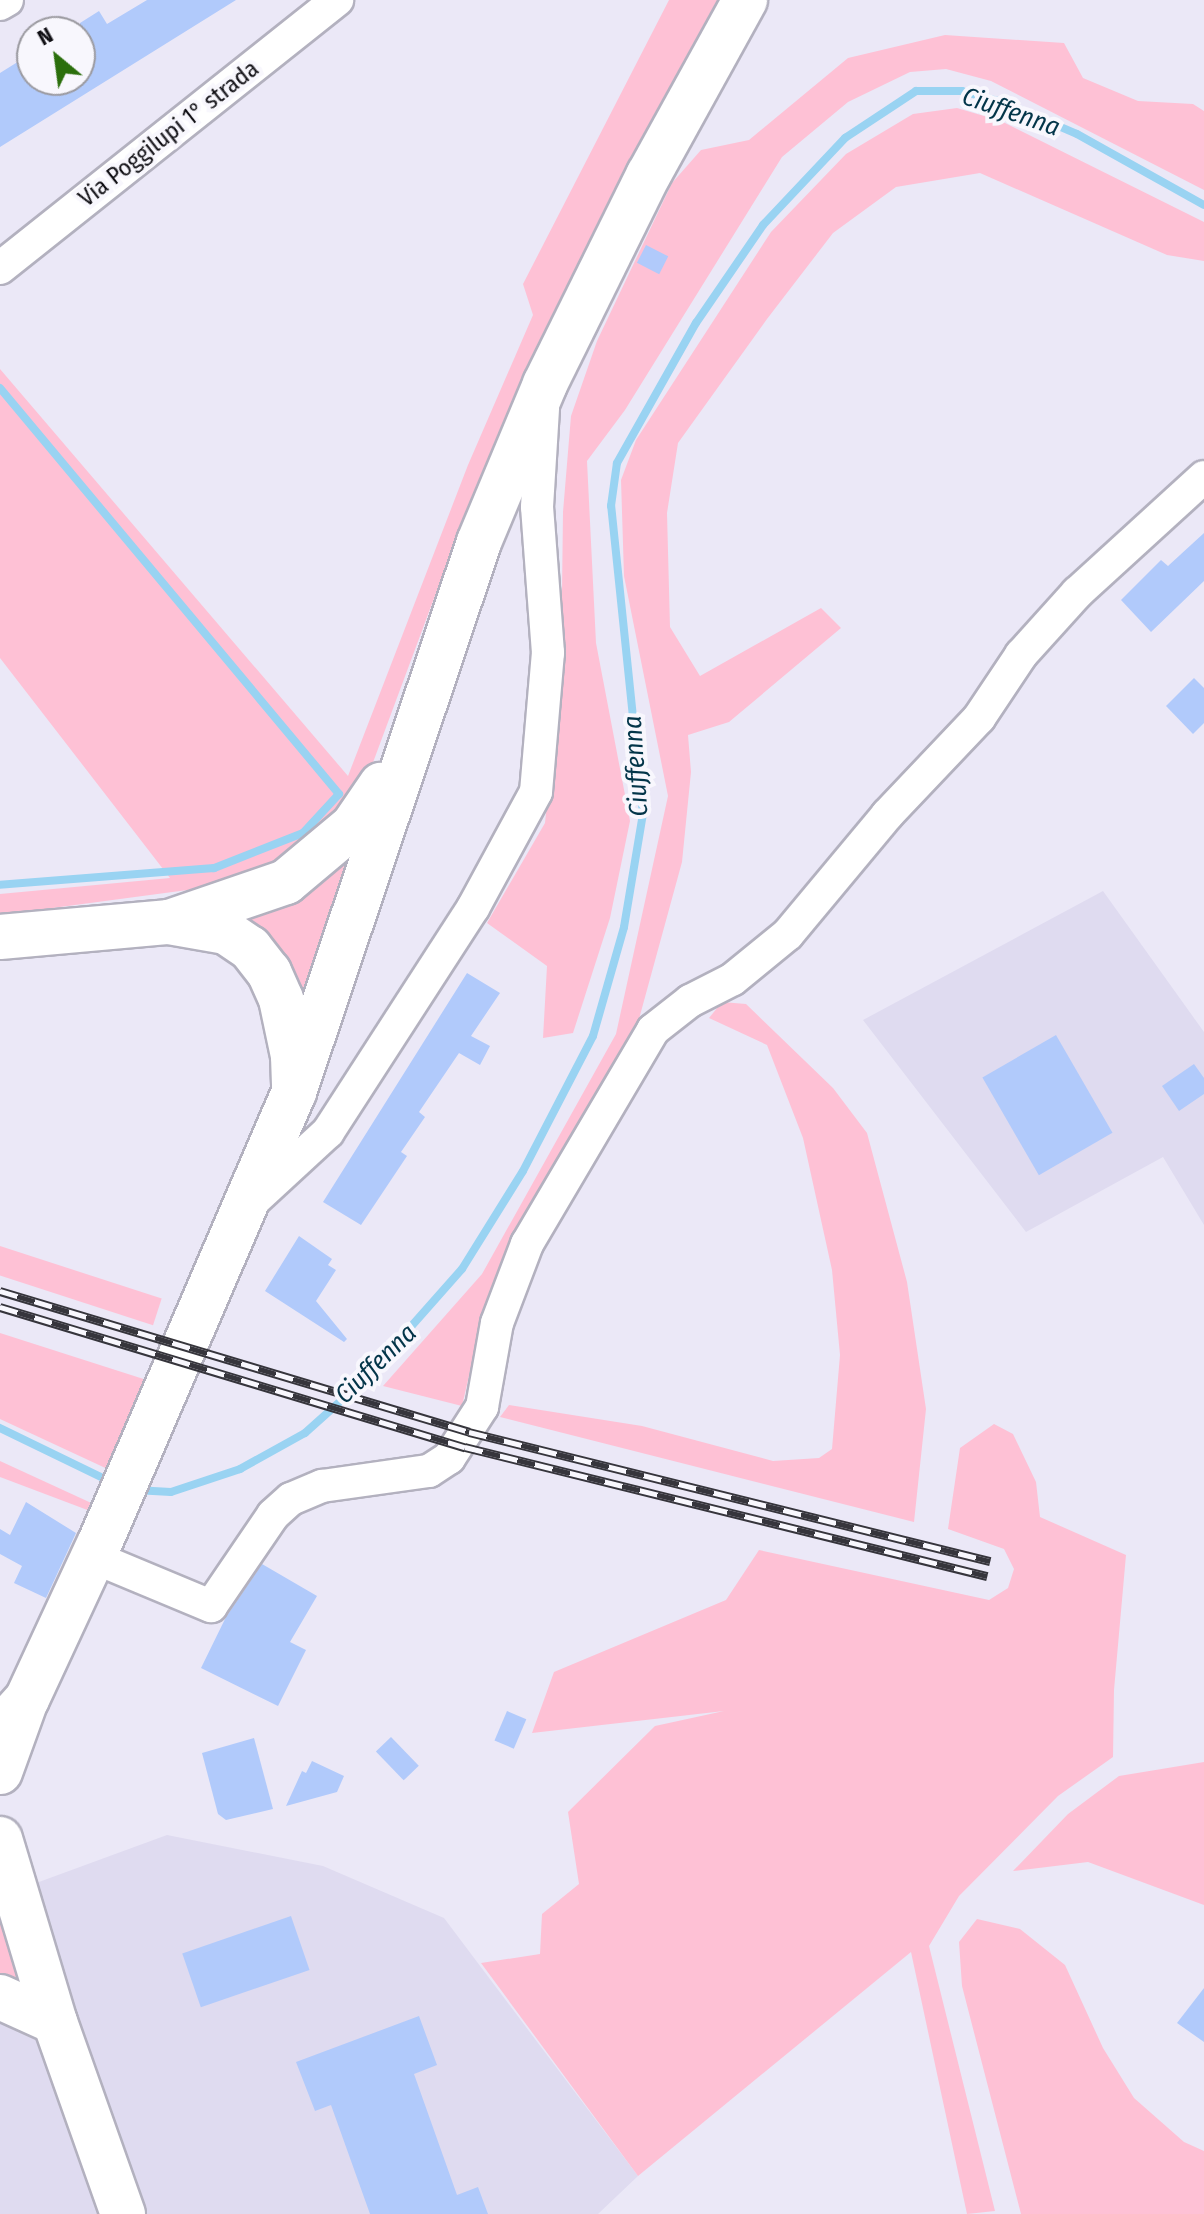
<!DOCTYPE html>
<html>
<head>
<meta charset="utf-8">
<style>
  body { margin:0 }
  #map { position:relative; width:1204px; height:2214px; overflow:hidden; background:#ebe8f7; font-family:"Fira Sans Condensed",sans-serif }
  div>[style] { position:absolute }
  .built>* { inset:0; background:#dfdbf0 }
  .green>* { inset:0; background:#fec1d5; transform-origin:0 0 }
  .stream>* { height:8px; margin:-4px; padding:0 4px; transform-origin:4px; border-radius:4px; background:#99d3f2 }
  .building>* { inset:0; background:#b1cafb; transform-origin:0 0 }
  .roads { filter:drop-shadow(2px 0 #b3b1bf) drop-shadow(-2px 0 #b3b1bf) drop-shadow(0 2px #b3b1bf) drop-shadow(0 -2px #b3b1bf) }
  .street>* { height:32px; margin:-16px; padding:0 16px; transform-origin:16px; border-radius:16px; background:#fff }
  .secondary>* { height:44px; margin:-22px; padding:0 22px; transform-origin:22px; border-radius:22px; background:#fff }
  .primary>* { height:44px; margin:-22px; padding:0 22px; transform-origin:22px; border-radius:22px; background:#fff }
  .rail>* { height:9px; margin-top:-4.5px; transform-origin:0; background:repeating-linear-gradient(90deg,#f8f7fd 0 18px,#36353c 0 36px); box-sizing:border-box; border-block:2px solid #36353c }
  span { translate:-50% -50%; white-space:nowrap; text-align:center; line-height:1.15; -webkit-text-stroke:8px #f8f7fd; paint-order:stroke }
  .street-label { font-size:24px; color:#100f14 }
  .water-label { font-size:26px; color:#033549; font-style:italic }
  .north { position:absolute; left:16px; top:16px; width:80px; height:80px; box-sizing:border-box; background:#f8f7fd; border:2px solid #9b9aa0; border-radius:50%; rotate:331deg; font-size:22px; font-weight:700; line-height:32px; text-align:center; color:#100f14 }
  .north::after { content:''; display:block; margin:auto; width:28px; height:36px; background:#2b6f0c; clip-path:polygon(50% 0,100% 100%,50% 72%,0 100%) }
</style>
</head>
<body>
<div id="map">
  <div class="built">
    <i style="clip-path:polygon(1103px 891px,1204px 1032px,1204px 1225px,1163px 1157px,1026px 1232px,863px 1020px)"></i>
    <i style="clip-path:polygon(167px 1835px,323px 1866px,444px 1918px,638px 2176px,598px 2214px,0 2214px,0 2006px,36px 2025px,28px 1886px)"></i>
  </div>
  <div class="green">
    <i style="clip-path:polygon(669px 0,721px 0,530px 377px,459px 531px,365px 784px,299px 858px,240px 883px,0 915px,0 894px,170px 878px,0 658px,0 369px,348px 776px,468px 465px,533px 315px,523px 284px)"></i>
    <i style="clip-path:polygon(945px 35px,1064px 43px,1083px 78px,1138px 101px,1193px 104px,1204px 111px,1204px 190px,991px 81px,946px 69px,910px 72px,848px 102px,782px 157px,625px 410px,587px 461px,596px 643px,630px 821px,610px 918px,573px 1033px,543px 1038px,547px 966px,487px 923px,545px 823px,561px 671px,563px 512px,571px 416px,597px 341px,672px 183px,701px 150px,749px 140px,848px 58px)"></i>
    <i style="clip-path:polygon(957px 108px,1001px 121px,1204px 222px,1204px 261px,1167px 255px,980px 173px,896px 187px,833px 233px,767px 319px,678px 443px,667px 513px,670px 627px,700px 676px,821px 608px,841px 628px,729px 722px,688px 735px,691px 772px,682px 862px,633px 1041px,481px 1324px,462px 1406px,383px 1386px,482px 1274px,616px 1034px,668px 796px,624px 576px,621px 480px,636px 440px,771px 232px,846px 154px,913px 114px)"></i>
    <i style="clip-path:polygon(370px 829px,309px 1024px,239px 914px)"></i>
    <i style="clip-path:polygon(722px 1002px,746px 1004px,833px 1088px,867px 1133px,907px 1282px,926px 1409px,914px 1522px,500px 1417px,509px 1405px,642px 1426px,773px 1461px,819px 1458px,832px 1449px,840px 1355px,832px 1270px,803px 1138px,767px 1045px,709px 1018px)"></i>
    <i style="left:0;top:1246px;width:170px;height:28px;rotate:18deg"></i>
    <i style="clip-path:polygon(0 1333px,156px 1383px,114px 1472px,0 1419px)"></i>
    <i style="clip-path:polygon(994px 1424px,1013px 1434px,1036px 1482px,1040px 1517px,1126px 1555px,1114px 1690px,1113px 1757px,1058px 1796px,959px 1896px,929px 1946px,995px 2211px,967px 2214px,911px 1952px,638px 2176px,481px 1963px,540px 1954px,542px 1914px,579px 1884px,568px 1812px,655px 1726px,724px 1711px,532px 1733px,554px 1672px,726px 1600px,759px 1550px,989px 1600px,1008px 1588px,1014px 1569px,1004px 1549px,948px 1529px,960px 1448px)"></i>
    <i style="clip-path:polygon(0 1461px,100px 1507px,98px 1514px,0 1477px)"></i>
    <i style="clip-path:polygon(1204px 1762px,1204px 1905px,1088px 1862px,1013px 1871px,1068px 1814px,1119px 1776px)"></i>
    <i style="clip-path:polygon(0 1906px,23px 1980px,0 1975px)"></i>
    <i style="clip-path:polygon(977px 1919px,1020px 1929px,1065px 1965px,1103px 2048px,1134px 2098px,1184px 2142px,1204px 2151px,1204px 2214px,1021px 2214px,962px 1986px,959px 1942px)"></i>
  </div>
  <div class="stream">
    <i style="left:0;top:388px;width:529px;rotate:50.14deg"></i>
    <i style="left:339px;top:794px;width:53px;rotate:132.7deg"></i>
    <i style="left:303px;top:833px;width:96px;rotate:158.5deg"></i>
    <i style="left:214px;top:868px;width:215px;rotate:175.5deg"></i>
    <i style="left:0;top:1428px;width:123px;rotate:25.9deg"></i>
    <i style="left:135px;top:1490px;width:36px;rotate:3deg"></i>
    <i style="left:171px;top:1492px;width:73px;rotate:-18.4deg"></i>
    <i style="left:240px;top:1469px;width:74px;rotate:-29deg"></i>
    <i style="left:305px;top:1433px;width:76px;rotate:-41.8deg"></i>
    <i style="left:362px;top:1382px;width:151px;rotate:-48.5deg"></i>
    <i style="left:462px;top:1269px;width:115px;rotate:-58.1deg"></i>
    <i style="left:523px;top:1171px;width:152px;rotate:-62.6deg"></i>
    <i style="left:593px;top:1036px;width:113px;rotate:-74.1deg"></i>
    <i style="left:624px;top:927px;width:115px;rotate:-80.5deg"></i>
    <i style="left:643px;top:814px;width:310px;rotate:-95.9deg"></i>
    <i style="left:611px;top:506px;width:43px;rotate:-82.1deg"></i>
    <i style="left:617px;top:463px;width:161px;rotate:-60.6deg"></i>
    <i style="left:696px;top:323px;width:119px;rotate:-55.6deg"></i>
    <i style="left:763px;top:225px;width:120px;rotate:-46.7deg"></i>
    <i style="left:845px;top:138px;width:85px;rotate:-33.5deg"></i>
    <i style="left:916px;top:91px;width:46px"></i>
    <i style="left:962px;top:91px;width:45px;rotate:15.6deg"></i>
    <i style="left:1005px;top:103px;width:78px;rotate:23.3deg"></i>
    <i style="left:1077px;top:134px;width:145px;rotate:29.2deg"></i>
  </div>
  <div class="building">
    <i style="clip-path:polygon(147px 0,236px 0,0 147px,0 73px,32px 53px,32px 80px,80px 80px,80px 23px,99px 11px,107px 24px)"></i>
    <i style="left:646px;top:245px;width:25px;height:20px;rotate:27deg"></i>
    <i style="clip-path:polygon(1204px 533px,1204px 581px,1151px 632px,1121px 600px,1161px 560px,1168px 566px)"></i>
    <i style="clip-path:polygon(1194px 678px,1204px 688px,1204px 723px,1193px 734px,1166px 706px)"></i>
    <i style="clip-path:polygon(467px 973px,500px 993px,471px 1036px,490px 1046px,480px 1065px,459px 1053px,419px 1112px,425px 1117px,401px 1152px,407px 1156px,361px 1225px,323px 1202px)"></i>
    <i style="left:1056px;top:1035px;width:113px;height:85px;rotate:60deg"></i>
    <i style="clip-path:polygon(1194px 1064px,1204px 1078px,1204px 1094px,1179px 1111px,1162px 1086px)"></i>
    <i style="clip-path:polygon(299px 1236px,332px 1259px,328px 1265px,336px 1270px,316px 1301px,347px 1339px,344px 1342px,265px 1291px)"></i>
    <i style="clip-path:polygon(26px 1502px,76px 1533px,46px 1598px,14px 1583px,22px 1566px,0 1554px,0 1529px,10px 1535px)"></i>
    <i style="clip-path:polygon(262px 1564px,317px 1596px,290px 1642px,306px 1650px,278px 1706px,201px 1668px,226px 1617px)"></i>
    <i style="left:507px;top:1711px;width:21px;height:32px;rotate:23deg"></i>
    <i style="left:391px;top:1737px;width:40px;height:21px;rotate:46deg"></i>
    <i style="clip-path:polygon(254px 1738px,273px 1809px,226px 1820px,218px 1814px,202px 1753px)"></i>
    <i style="clip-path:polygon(312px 1761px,344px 1776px,337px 1792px,286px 1806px,302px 1771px,306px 1773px)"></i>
    <i style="left:291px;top:1916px;width:57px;height:115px;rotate:71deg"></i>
    <i style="clip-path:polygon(1204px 1988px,1204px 2042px,1177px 2023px)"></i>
    <i style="clip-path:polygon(419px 2016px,437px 2065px,414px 2074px,457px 2195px,478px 2187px,488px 2214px,370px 2214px,331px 2105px,315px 2111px,296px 2062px)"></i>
  </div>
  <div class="roads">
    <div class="street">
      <i style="left:0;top:4px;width:8px;rotate:-30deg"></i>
      <i style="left:0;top:268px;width:431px;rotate:-38.5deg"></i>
      <i style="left:250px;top:1204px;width:106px;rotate:-42.7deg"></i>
      <i style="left:328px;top:1132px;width:267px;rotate:-57.1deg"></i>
      <i style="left:473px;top:908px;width:132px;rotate:-61.5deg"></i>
      <i style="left:536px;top:792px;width:140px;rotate:-85.1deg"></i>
      <i style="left:548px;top:653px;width:146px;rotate:-94.3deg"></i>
      <i style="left:537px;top:507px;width:99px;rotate:-86.5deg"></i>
      <i style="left:93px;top:1557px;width:128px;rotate:22.6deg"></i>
      <i style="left:211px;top:1606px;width:110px;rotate:-55.7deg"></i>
      <i style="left:273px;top:1515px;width:24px;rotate:-42deg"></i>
      <i style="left:291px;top:1499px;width:34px;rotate:-23deg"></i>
      <i style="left:322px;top:1486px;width:108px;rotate:-8deg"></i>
      <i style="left:429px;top:1471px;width:24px;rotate:-33deg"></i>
      <i style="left:449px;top:1458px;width:61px;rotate:-57.1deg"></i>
      <i style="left:482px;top:1407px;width:85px;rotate:-79.9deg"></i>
      <i style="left:497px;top:1323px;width:85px;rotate:-69.2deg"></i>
      <i style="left:527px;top:1244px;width:248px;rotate:-59.5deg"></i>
      <i style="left:653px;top:1030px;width:47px;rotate:-38.1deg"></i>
      <i style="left:690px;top:1001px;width:48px;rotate:-27.1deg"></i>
      <i style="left:733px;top:979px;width:71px;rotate:-39.3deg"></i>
      <i style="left:788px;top:934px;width:155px;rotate:-50.2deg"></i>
      <i style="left:887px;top:815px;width:134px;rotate:-46.5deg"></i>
      <i style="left:979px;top:718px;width:76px;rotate:-56.3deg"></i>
      <i style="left:1021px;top:655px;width:84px;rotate:-47.9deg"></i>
      <i style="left:1077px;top:593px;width:172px;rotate:-42.4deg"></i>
    </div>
    <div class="secondary">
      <i style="left:169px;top:922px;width:124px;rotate:-18.9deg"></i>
      <i style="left:286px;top:882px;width:87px;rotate:-39.9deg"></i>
      <i style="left:353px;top:826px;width:50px;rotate:-55.7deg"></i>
      <i style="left:294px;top:1092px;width:580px;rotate:-71.41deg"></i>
      <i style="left:479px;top:542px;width:171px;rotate:-67.3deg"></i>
      <i style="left:545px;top:384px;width:234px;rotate:-63.7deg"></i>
      <i style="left:649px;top:174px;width:199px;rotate:-61.1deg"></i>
    </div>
    <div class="primary">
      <i style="left:0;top:937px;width:170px;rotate:-5.1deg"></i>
      <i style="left:169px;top:922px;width:58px;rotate:10deg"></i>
      <i style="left:226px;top:932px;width:29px;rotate:34deg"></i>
      <i style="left:250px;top:948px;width:31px;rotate:52deg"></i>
      <i style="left:269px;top:972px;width:30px;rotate:66deg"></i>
      <i style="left:281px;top:999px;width:58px;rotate:78.1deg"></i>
      <i style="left:293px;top:1056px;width:36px;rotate:88deg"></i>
      <i style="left:294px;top:1092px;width:492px;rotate:113.3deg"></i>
      <i style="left:99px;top:1544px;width:171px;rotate:114.9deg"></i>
      <i style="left:27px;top:1699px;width:40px;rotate:132deg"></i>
      <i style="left:0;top:1772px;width:73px;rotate:-70.1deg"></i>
      <i style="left:0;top:1839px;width:191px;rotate:73.3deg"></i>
      <i style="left:55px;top:2022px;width:204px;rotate:70.5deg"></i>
      <i style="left:0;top:1997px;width:60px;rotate:24.4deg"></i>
    </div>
  </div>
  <div class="rail">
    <i style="left:0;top:1291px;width:490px;rotate:16.7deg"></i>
    <i style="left:469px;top:1432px;width:537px;rotate:13.91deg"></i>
    <i style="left:0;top:1307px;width:486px;rotate:16.8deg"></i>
    <i style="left:465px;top:1447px;width:538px;rotate:13.88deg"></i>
  </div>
  <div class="street-label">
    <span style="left:169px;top:134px;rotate:-38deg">Via Poggilupi 1° strada</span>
  </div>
  <div class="water-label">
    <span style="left:1011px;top:112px;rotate:19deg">Ciuffenna</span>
    <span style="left:636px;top:766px;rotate:-94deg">Ciuffenna</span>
    <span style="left:376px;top:1364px;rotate:-44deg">Ciuffenna</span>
  </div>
  <div class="north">N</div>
</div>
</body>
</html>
